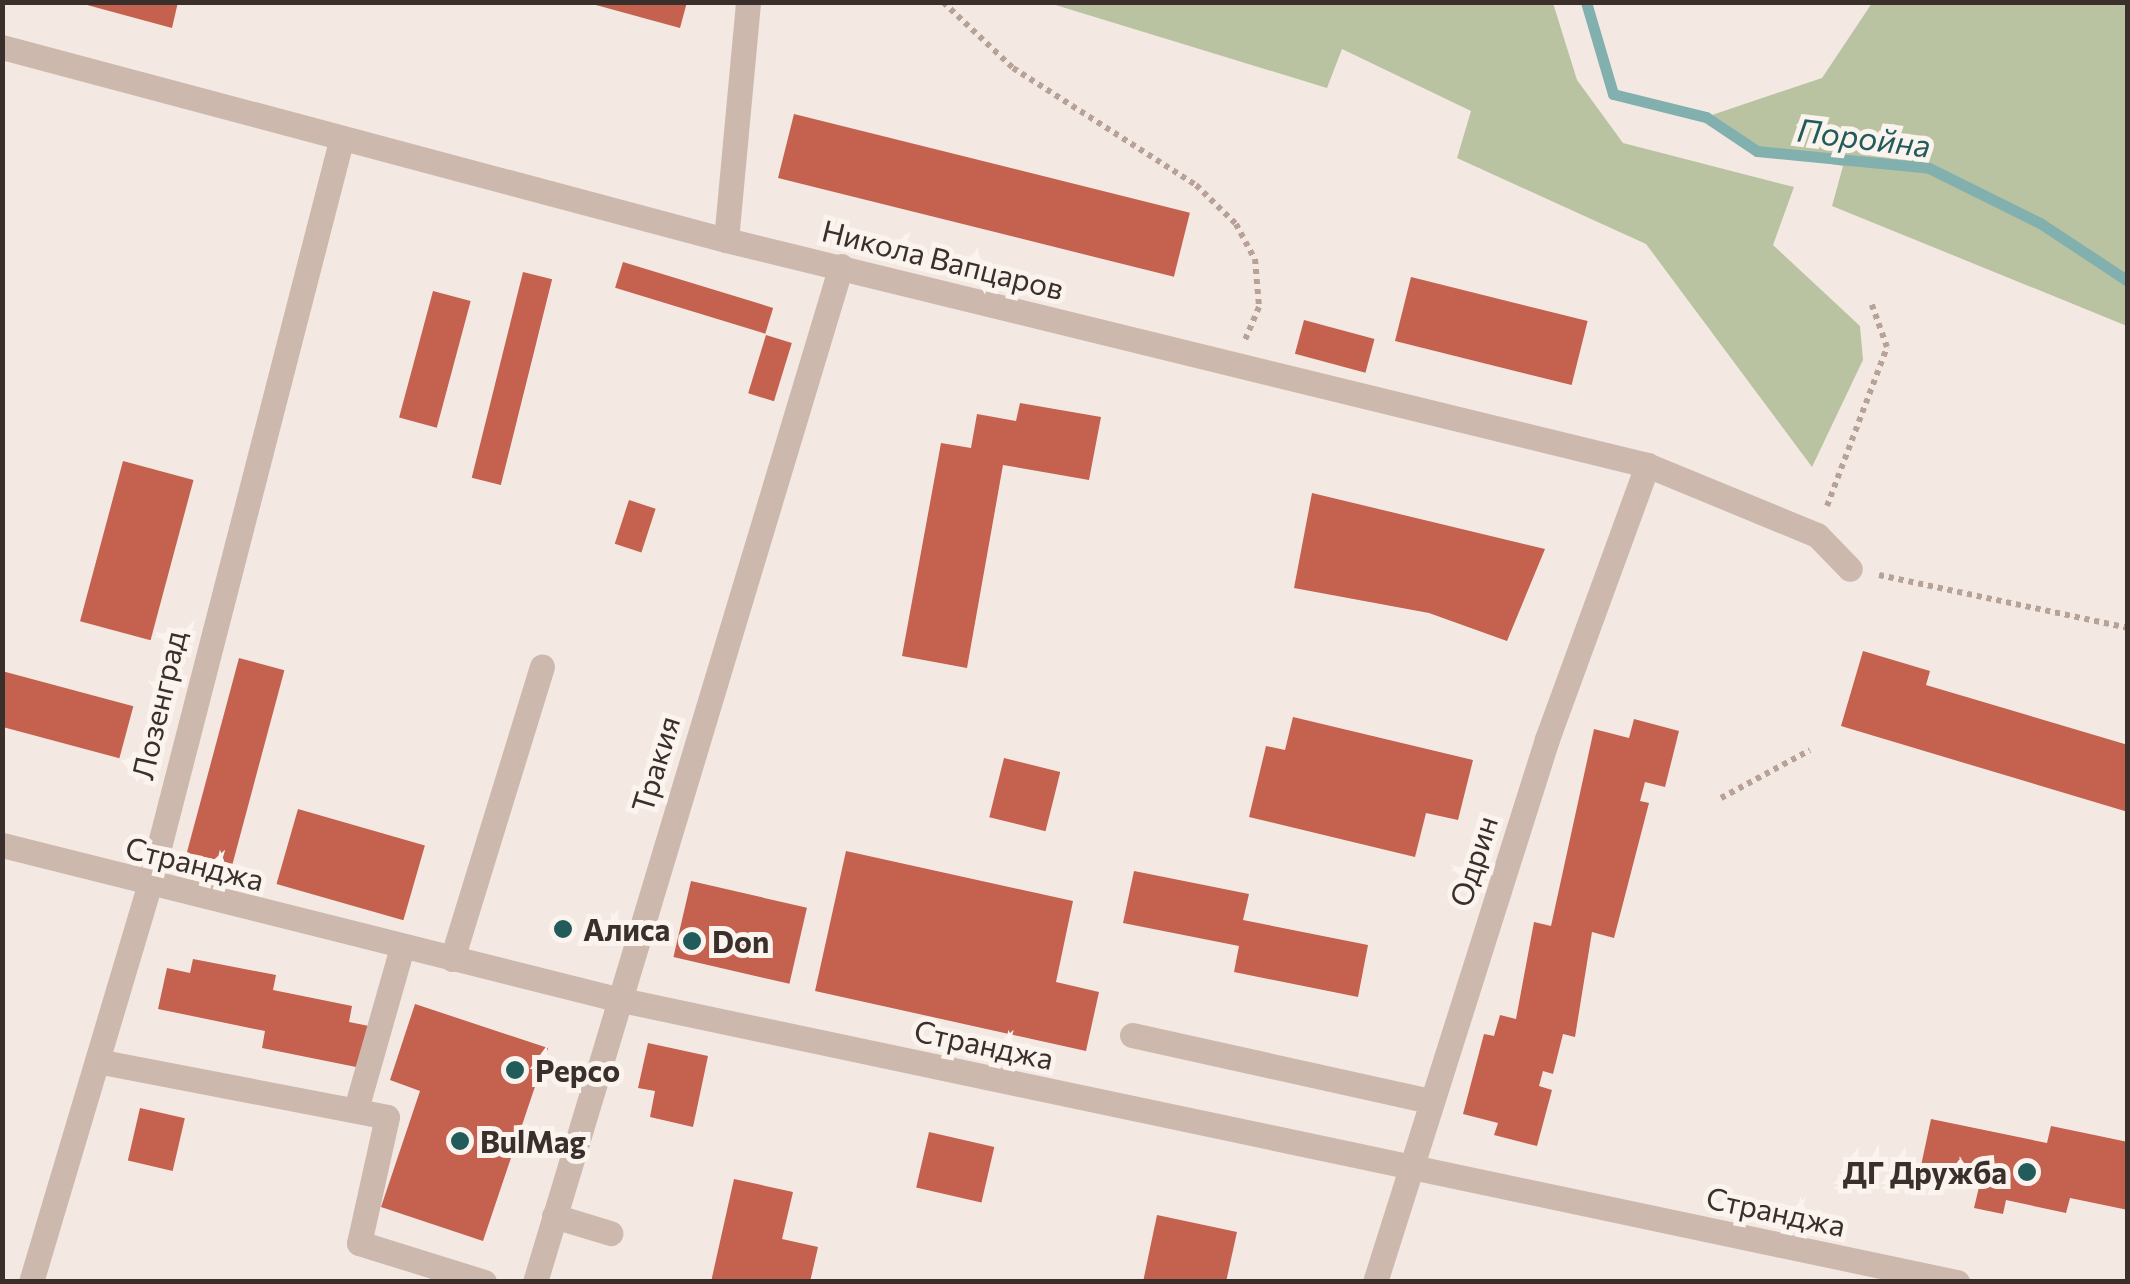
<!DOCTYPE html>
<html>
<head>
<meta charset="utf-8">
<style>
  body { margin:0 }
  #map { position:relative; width:2130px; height:1284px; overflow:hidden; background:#f3e9e2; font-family:Commissioner,sans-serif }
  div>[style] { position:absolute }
  .green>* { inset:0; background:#bac3a1 }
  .stream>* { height:11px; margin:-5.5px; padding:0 5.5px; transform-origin:5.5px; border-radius:5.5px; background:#81b0ae }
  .building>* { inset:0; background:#c4614f; transform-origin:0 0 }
  .path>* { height:6px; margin-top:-3px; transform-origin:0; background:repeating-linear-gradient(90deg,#b8a297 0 5px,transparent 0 10px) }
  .minor>* { height:25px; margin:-12.5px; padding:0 12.5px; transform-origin:12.5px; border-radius:12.5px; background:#ccb8ad }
  .dots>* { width:28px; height:28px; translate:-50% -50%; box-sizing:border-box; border:5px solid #fbf4ee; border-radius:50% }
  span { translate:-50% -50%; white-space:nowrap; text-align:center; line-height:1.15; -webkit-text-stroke:10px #fbf4ee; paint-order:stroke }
  .street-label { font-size:30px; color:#3a2f2b }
  .poi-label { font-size:30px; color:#3a2f2b; font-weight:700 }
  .left { translate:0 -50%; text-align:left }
  .right { translate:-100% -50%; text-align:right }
  .water-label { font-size:32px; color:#215c5b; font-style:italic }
  .frame { position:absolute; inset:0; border:5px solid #3a2f2b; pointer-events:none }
</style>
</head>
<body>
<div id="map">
  <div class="green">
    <i style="clip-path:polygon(1049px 3px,1553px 3px,1577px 80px,1623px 143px,1794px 187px,1773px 245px,1860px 326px,1863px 360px,1812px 467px,1646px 244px,1457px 158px,1471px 111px,1342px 49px,1327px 88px)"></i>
    <i style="clip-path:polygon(1872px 3px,2127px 3px,2127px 326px,1832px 206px,1843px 166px,1757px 151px,1706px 117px,1822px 78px)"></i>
  </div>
  <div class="stream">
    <i style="left:1586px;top:2px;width:96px;rotate:73.6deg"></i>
    <i style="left:1613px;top:94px;width:96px;rotate:13.9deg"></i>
    <i style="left:1706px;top:117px;width:61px;rotate:33.7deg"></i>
    <i style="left:1757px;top:151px;width:173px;rotate:5.6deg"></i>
    <i style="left:1929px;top:168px;width:124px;rotate:26.4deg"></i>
    <i style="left:2040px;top:223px;width:105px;rotate:33.4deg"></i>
  </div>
  <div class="building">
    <i style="clip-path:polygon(76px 2px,178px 2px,172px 28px)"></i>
    <i style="clip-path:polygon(585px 2px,687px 2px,680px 28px)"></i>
    <i style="left:794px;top:114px;width:408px;height:66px;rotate:14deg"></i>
    <i style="left:623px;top:262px;width:157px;height:27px;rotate:17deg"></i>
    <i style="left:523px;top:272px;width:30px;height:212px;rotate:14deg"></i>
    <i style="left:1411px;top:277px;width:182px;height:66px;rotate:14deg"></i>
    <i style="left:433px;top:291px;width:39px;height:131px;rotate:15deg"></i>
    <i style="left:1304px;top:320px;width:73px;height:35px;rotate:15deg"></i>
    <i style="left:766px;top:335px;width:27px;height:61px;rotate:17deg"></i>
    <i style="clip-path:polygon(1020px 403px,1101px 417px,1089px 480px,1003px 465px,967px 668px,902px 656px,941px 443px,971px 448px,977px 414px,1016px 421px)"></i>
    <i style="left:123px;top:461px;width:73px;height:166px;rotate:15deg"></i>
    <i style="clip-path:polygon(1312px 493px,1545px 549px,1507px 641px,1429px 613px,1294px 588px)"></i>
    <i style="left:629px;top:500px;width:28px;height:46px;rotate:18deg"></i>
    <i style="clip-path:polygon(1863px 651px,1930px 671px,1926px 685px,2128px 745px,2128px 812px,1841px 726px)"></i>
    <i style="left:239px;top:658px;width:47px;height:206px;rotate:15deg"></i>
    <i style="left:2px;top:671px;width:136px;height:54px;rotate:15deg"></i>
    <i style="clip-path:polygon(1293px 717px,1473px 760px,1458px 820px,1426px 813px,1415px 857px,1249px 817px,1266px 746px,1285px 750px)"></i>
    <i style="clip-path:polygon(1634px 719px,1679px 731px,1665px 787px,1645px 782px,1640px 801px,1649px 803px,1614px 938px,1592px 932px,1575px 1037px,1563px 1034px,1553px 1074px,1543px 1071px,1539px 1086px,1552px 1090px,1537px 1146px,1494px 1135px,1498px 1123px,1463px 1114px,1484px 1034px,1494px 1036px,1500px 1015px,1516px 1019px,1534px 922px,1551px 926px,1594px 729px,1629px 738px)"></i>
    <i style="left:1004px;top:758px;width:58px;height:61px;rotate:14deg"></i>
    <i style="left:298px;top:809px;width:132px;height:78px;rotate:16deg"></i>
    <i style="clip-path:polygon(846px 851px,1073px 901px,1056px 982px,1099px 992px,1086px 1051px,815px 991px)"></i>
    <i style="clip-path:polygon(1134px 871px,1249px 894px,1243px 920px,1368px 945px,1358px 997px,1234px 972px,1239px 946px,1123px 923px)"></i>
    <i style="left:691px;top:881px;width:119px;height:78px;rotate:13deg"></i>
    <i style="clip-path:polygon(193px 959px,276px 975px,273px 990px,352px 1006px,349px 1022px,374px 1027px,366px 1069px,262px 1048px,265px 1031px,158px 1009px,167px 968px,190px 973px)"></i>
    <i style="clip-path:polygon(415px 1004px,548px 1048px,483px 1241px,381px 1207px,420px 1091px,390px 1080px)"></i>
    <i style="clip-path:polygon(648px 1043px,708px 1056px,693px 1127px,650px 1117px,655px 1091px,638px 1088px)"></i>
    <i style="left:140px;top:1108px;width:46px;height:54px;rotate:13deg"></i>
    <i style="clip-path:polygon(1931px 1119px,2047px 1143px,2051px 1126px,2128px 1142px,2128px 1210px,2070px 1198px,2066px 1213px,2006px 1200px,2003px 1214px,1974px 1208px,1979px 1187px,1919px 1175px)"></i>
    <i style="left:929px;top:1132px;width:67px;height:57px;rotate:13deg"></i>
    <i style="clip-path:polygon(734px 1179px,793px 1192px,782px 1239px,818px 1247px,810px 1282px,711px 1282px)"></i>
    <i style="clip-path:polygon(1157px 1215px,1237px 1232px,1226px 1282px,1143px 1282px)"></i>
  </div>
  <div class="path">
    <i style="left:943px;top:2px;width:96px;rotate:43.3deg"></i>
    <i style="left:1013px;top:68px;width:217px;rotate:32.6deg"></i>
    <i style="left:1196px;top:185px;width:56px;rotate:44.3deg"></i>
    <i style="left:1236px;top:224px;width:40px;rotate:62deg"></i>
    <i style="left:1255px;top:259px;width:48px;rotate:85.2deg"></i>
    <i style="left:1259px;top:307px;width:36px;rotate:113deg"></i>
    <i style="left:1827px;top:506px;width:170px;rotate:-69.3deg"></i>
    <i style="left:1887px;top:347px;width:45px;rotate:-109.7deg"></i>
    <i style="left:1879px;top:575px;width:255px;rotate:12deg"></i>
    <i style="left:1721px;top:798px;width:101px;rotate:-28.3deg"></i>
  </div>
  <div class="minor">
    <i style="left:2px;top:47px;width:749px;rotate:14.93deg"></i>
    <i style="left:726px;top:240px;width:948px;rotate:13.73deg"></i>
    <i style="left:1647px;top:465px;width:184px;rotate:22.4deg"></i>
    <i style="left:1817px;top:535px;width:47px;rotate:45.9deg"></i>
    <i style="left:726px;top:240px;width:239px;rotate:-84.7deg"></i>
    <i style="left:2px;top:845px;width:634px;rotate:14.06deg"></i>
    <i style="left:617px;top:999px;width:1370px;rotate:11.93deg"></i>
    <i style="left:452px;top:959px;width:306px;rotate:-72.9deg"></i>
    <i style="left:1132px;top:1035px;width:304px;rotate:12.5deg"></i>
    <i style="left:97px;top:1061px;width:295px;rotate:10.9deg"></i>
    <i style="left:387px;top:1117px;width:129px;rotate:102.5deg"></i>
    <i style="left:359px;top:1243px;width:131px;rotate:17.3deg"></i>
    <i style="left:356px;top:1109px;width:168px;rotate:-74.1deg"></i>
    <i style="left:554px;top:1216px;width:59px;rotate:16.9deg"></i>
    <i style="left:31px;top:1282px;width:413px;rotate:-73.4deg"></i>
    <i style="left:149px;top:886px;width:769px;rotate:-75.55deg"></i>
    <i style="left:535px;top:1282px;width:1061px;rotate:-73.24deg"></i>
    <i style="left:1375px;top:1282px;width:570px;rotate:-72.42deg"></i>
    <i style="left:1547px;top:739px;width:292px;rotate:-69.9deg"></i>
  </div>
  <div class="dots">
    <i style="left:563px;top:929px;background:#215c5b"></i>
    <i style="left:692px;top:941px;background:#215c5b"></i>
    <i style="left:515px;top:1070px;background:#215c5b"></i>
    <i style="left:460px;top:1141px;background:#215c5b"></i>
    <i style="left:2027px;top:1172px;background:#215c5b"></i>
  </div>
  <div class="street-label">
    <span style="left:943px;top:259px;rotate:14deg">Никола Вапцаров</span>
    <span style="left:158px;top:705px;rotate:-77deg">Лозенград</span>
    <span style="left:655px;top:764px;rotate:-73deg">Тракия</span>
    <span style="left:1473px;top:861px;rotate:-72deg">Одрин</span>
    <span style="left:195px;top:863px;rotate:14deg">Странджа</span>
    <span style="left:984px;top:1044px;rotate:12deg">Странджа</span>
    <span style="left:1776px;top:1211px;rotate:12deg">Странджа</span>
  </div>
  <div class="poi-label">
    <span class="left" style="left:583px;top:929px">Алиса</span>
    <span class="left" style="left:712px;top:941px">Don</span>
    <span class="left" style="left:535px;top:1070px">Pepco</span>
    <span class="left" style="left:480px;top:1141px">BulMag</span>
    <span class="right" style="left:2007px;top:1172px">ДГ Дружба</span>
  </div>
  <div class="water-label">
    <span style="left:1864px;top:137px;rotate:7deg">Поройна</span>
  </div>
  <div class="frame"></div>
</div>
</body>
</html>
